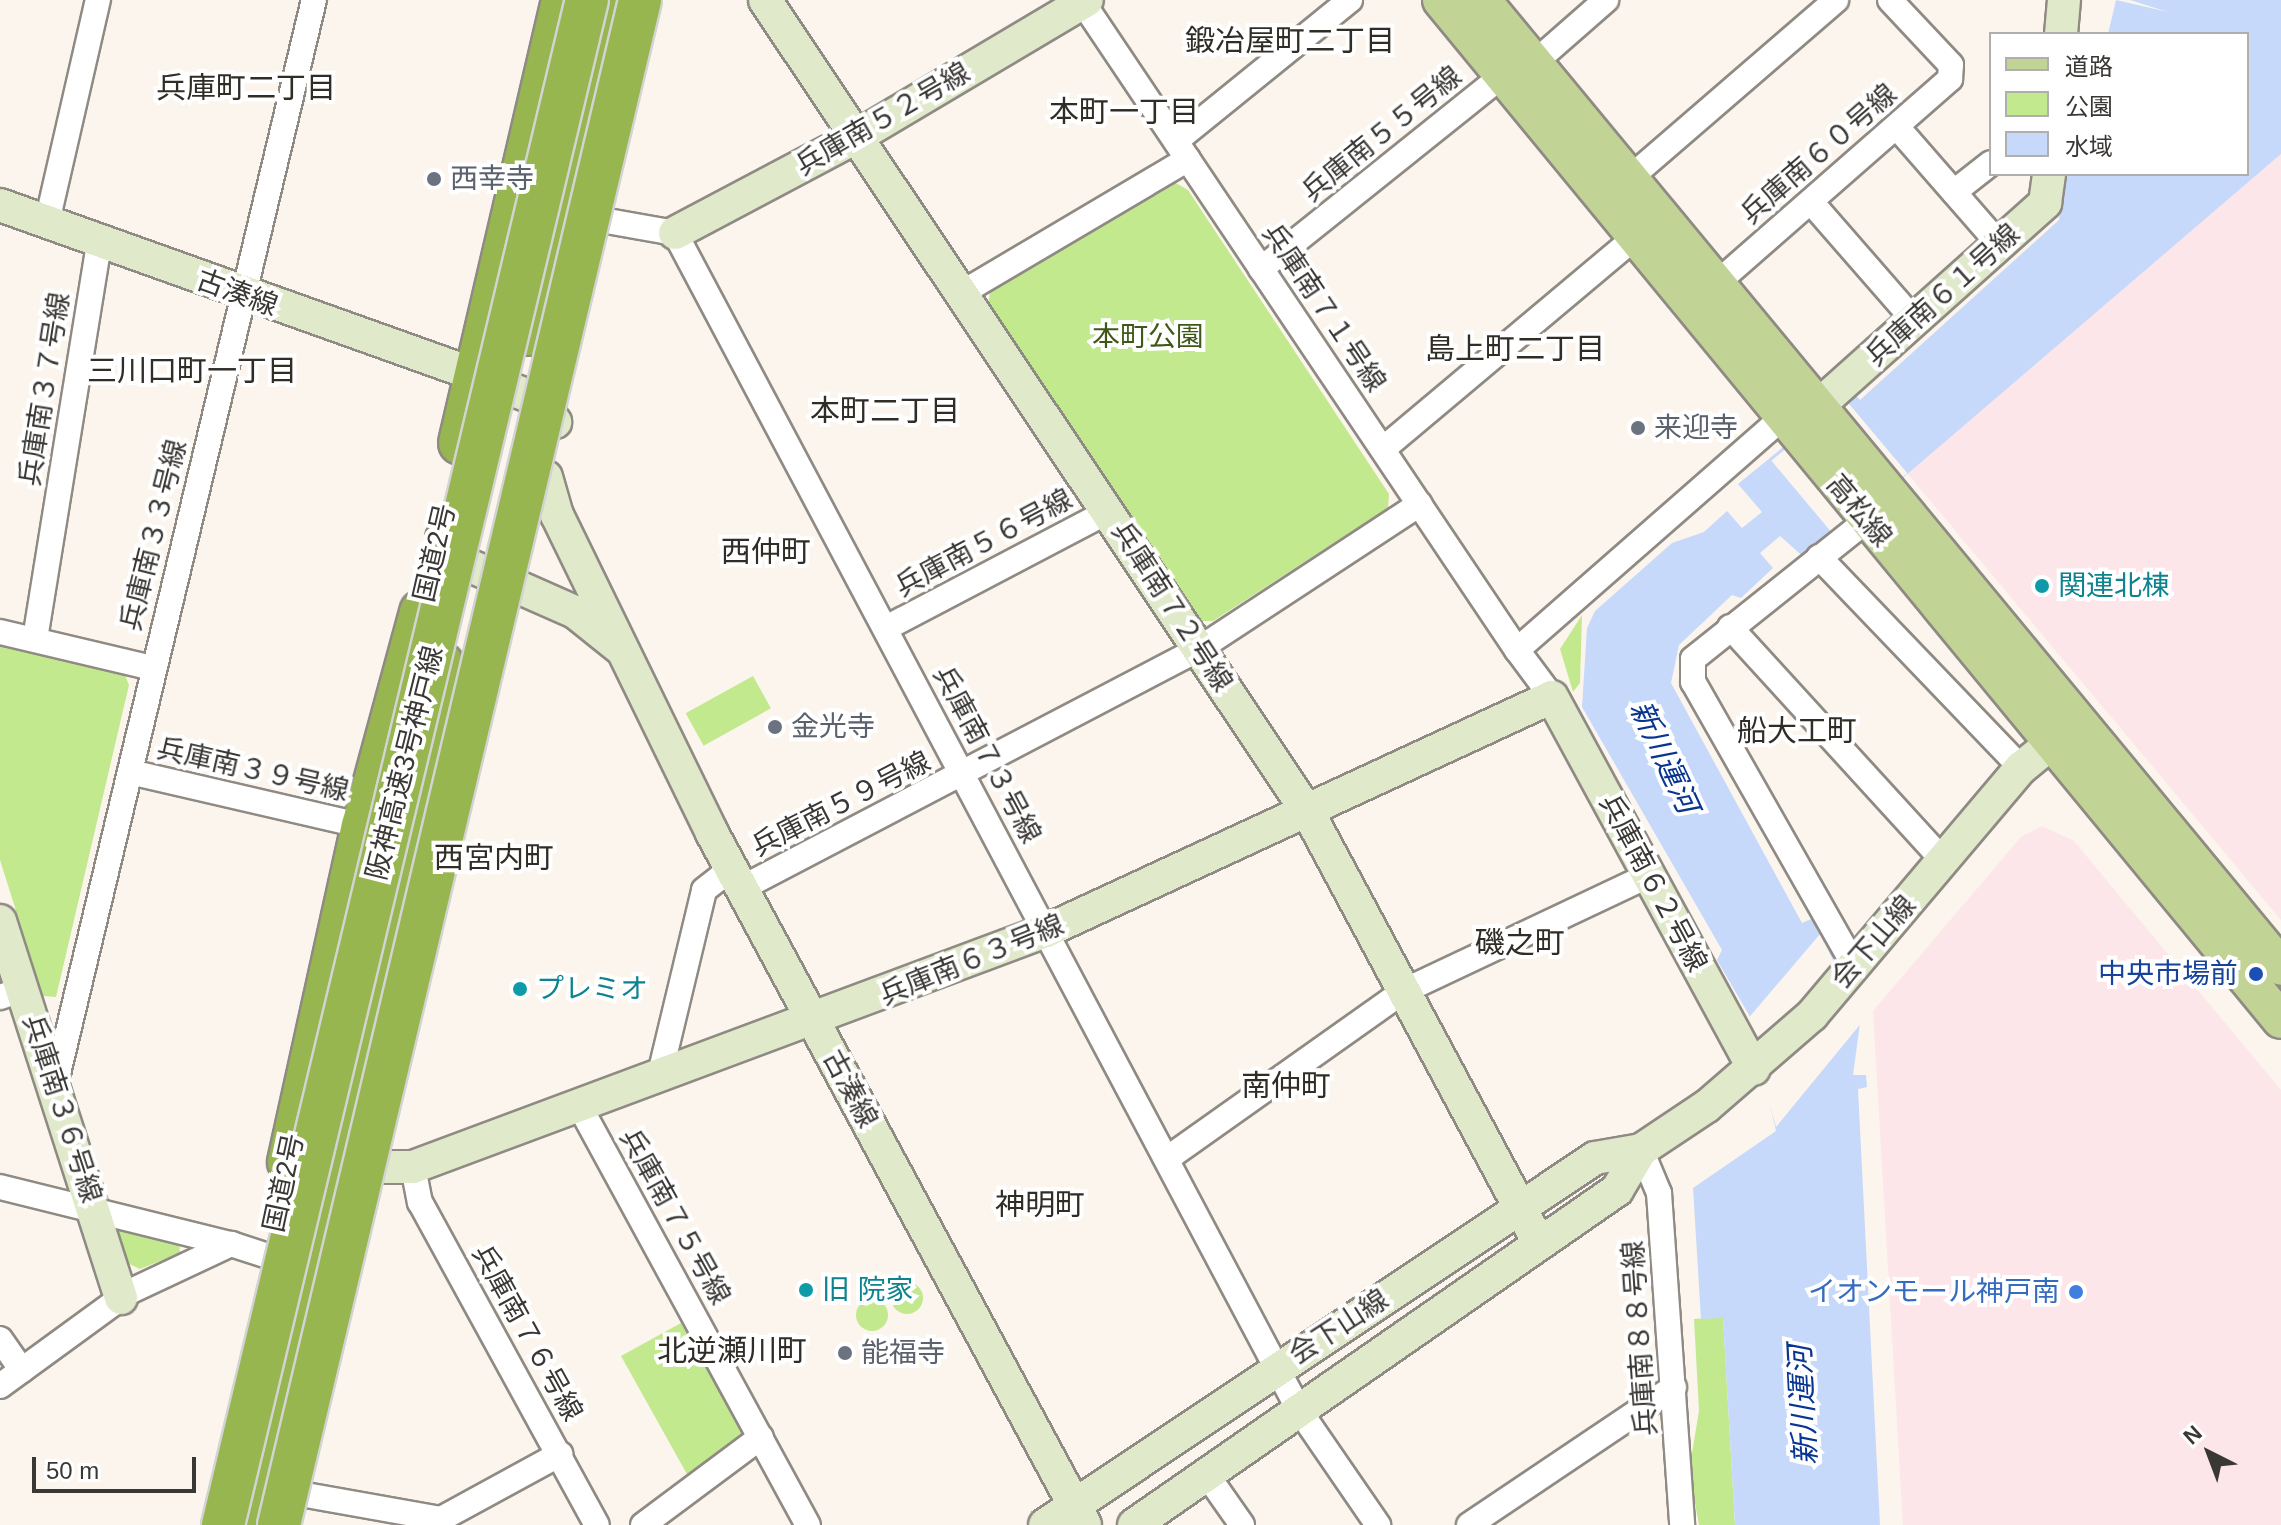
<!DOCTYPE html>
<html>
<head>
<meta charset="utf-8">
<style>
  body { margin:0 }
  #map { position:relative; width:2281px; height:1525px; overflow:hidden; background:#fbf5ed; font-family:Arial,"Noto Sans JP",sans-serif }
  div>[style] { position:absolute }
  .commercial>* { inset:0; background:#fce6ea }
  .green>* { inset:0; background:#c3e98f; transform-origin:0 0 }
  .round { border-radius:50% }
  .water>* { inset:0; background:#c6d9fb }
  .pier>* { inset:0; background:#fbf5ed; transform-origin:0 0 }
  .roads { filter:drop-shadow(2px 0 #8f8a83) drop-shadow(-2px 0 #8f8a83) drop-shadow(0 2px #8f8a83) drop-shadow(0 -2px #8f8a83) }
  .street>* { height:24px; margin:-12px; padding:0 12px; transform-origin:12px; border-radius:12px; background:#fff }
  .secondary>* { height:32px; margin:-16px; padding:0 16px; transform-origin:16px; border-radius:16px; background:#e0e9ca }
  .primary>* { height:36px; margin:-18px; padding:0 18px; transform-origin:18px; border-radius:18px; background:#c1d395 }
  .highway>* { height:42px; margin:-21px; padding:0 21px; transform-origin:21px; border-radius:21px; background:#97b64f }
  .bridges { filter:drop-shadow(2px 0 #d4d3d3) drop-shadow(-2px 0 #d4d3d3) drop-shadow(0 2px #d4d3d3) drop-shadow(0 -2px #d4d3d3) }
  .highway-bridge>* { height:42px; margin:-21px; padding:0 21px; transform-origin:21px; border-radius:21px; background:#97b64f }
  .dots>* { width:22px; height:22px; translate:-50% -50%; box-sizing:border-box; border:4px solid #fff; border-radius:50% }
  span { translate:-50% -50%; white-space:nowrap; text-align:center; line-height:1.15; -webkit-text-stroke:8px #fff; paint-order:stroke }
  .street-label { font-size:28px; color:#3a3835 }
  .worship-label { font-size:28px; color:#5b616d }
  .left { translate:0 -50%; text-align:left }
  .park-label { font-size:28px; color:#405817 }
  .culture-label { font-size:28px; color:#0d838f }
  .transit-label { font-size:28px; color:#164399 }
  .right { translate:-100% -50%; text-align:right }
  .shop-label { font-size:28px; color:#366cbe }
  .neighbourhood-label { font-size:30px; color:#302c26 }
  .water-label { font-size:30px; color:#083590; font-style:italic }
  .legend { position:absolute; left:1989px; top:32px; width:260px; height:144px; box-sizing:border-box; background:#fff; border:2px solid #b0afae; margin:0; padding:10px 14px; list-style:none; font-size:24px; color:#3a3835 }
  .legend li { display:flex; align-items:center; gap:16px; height:40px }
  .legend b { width:40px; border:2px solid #b0afae }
  .north { position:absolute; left:2169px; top:1413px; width:80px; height:80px; -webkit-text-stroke:6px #fff; paint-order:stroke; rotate:318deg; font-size:22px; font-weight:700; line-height:32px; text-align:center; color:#3a3835 }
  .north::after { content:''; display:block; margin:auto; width:28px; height:36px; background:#3a3835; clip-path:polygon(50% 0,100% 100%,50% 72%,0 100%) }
  .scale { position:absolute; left:32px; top:1457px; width:164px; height:36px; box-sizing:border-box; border:4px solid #3a3835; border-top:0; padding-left:10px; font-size:24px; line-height:28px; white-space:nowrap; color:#3a3835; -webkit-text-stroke:6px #fff; paint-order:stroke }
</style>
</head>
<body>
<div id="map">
  <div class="commercial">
    <i style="clip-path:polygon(2281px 154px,2281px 920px,1907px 473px)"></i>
    <i style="clip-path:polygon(2042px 826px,2074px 841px,2281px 1090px,2281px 1525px,1903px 1525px,1873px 1011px,2021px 837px)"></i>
  </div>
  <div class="green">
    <i style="clip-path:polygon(1174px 182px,1188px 190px,1389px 494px,1388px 508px,1213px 621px,1200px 621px,988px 305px,991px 286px)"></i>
    <i style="clip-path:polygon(1582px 615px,1580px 683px,1573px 692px,1560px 649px)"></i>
    <i style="clip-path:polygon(0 644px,124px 673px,129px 685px,56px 997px,43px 996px,0 860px)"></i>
    <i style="left:753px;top:676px;width:37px;height:77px;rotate:61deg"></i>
    <i style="clip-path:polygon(123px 1224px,179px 1239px,180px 1253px,140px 1269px,123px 1261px,116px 1233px)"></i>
    <i class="round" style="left:891px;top:1282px;width:32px;height:32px"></i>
    <i class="round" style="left:856px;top:1299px;width:32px;height:32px"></i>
    <i style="clip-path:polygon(1723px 1317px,1735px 1525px,1699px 1525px,1689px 1471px,1699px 1411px,1694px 1319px)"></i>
    <i style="clip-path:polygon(681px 1323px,743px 1433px,741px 1446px,688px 1476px,621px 1356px)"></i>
  </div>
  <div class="water">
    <i style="clip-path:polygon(2116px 0,2168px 12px,2130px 0,2281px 0,2281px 154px,1807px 560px,1780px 536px,1760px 553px,1773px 568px,1741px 598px,1732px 595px,1679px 645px,1671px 683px,1802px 923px,1816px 917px,1860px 1023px,1853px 1075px,1866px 1075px,1867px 1087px,1858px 1089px,1880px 1525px,1735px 1525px,1723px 1318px,1701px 1319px,1693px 1188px,1776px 1131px,1749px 1015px,1717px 960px,1722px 950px,1582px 707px,1587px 628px,1595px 611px,1672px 543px,1704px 532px,1727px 511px,1742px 528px,1762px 512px,1738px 484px,1852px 391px,1860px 400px,2059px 220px,2065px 174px,2247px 174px,2247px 34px,2108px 34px)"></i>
  </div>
  <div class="pier">
    <i style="left:1845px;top:399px;width:97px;height:96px;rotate:50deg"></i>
    <i style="clip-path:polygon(1820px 934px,1863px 1021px,1776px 1127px,1746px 1021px)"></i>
  </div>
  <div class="roads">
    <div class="street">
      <i style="left:1081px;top:0;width:783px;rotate:56.15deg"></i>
      <i style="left:1534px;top:63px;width:96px;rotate:-41.2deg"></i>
      <i style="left:1897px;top:127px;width:155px;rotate:48.9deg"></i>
      <i style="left:1176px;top:141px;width:224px;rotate:-39deg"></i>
      <i style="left:1631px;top:177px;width:271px;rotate:-40.8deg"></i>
      <i style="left:1954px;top:192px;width:47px;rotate:-38.1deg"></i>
      <i style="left:1811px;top:202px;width:157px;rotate:48.9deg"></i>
      <i style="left:607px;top:221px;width:69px;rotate:10deg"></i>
      <i style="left:675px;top:233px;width:1332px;rotate:62.07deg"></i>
      <i style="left:1299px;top:1410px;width:140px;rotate:55.5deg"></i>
      <i style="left:47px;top:222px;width:228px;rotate:-77.1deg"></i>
      <i style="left:1261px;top:269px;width:310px;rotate:-38.7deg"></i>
      <i style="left:1717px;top:283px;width:310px;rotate:-41.2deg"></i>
      <i style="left:1950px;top:79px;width:14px;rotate:-86deg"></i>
      <i style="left:1951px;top:65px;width:89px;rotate:-133.2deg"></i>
      <i style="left:965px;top:291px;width:259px;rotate:-30.6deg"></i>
      <i style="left:1383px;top:449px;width:330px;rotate:-40deg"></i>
      <i style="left:1819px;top:557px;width:292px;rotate:46.2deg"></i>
      <i style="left:1730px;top:627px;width:317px;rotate:47.6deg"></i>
      <i style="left:886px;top:628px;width:252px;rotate:-27.7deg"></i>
      <i style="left:0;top:632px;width:156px;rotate:13.3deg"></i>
      <i style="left:35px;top:639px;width:402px;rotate:-80.8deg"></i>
      <i style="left:1552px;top:697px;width:59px;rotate:-126.7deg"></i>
      <i style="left:1517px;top:650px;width:352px;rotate:-41.2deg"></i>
      <i style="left:130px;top:772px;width:239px;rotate:13deg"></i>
      <i style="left:742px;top:888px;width:516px;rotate:-27.61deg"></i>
      <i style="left:1199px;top:649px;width:264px;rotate:-33.3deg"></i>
      <i style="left:1854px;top:965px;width:326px;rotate:-119.6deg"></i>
      <i style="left:1693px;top:682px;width:23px;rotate:-90deg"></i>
      <i style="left:1693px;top:659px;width:223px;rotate:-38.6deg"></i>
      <i style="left:0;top:997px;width:24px;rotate:-19deg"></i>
      <i style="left:659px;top:1078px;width:193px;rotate:-76.5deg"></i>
      <i style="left:704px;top:890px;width:34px;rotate:-38deg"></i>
      <i style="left:55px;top:1086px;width:1116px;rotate:-76.59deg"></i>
      <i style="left:580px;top:1107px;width:476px;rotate:61.4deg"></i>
      <i style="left:1641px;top:1150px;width:47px;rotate:67.3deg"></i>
      <i style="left:1659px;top:1193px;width:333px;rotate:86deg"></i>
      <i style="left:1168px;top:1158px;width:289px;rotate:-35.3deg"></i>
      <i style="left:1404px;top:991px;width:271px;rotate:-25.3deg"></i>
      <i style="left:413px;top:1167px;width:36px;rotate:79deg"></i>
      <i style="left:420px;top:1202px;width:368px;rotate:61.3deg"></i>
      <i style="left:0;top:1187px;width:238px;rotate:13.9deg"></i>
      <i style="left:0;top:1339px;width:38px;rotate:55deg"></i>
      <i style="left:0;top:1386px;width:160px;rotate:-36.1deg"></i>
      <i style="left:129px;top:1292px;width:113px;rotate:-25.2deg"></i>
      <i style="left:231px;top:1244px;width:40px;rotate:18deg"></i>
      <i style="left:1207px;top:1475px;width:61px;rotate:55deg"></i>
      <i style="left:306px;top:1495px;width:137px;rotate:10.1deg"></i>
      <i style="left:441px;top:1519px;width:136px;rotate:-28.6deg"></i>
      <i style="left:643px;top:1525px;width:147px;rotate:-36.7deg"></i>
      <i style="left:1469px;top:1525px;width:247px;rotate:-33.9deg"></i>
    </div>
    <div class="secondary">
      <i style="left:765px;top:0;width:979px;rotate:56.25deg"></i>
      <i style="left:1309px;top:814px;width:483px;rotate:61.8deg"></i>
      <i style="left:2061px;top:34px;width:34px;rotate:-85deg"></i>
      <i style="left:0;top:205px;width:505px;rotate:19.65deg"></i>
      <i style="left:476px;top:375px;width:65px;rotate:21.8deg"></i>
      <i style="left:536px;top:399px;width:30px;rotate:50deg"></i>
      <i style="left:675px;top:233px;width:207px;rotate:-27.9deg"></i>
      <i style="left:858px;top:136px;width:266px;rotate:-30.7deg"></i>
      <i style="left:1818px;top:406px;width:305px;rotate:-41.8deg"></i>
      <i style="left:2045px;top:203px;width:29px;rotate:-82deg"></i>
      <i style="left:546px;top:477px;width:40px;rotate:74deg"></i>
      <i style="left:557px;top:515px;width:354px;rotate:64deg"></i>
      <i style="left:712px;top:833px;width:786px;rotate:61.67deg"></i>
      <i style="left:442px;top:538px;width:27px;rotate:56deg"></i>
      <i style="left:457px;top:560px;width:129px;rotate:23.8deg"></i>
      <i style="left:575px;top:612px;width:58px;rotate:38.7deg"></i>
      <i style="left:0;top:921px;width:396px;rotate:72.2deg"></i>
      <i style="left:384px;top:1167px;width:29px"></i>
      <i style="left:413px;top:1167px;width:676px;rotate:-20.45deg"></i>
      <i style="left:1046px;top:931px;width:557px;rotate:-24.82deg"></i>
      <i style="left:1552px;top:697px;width:423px;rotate:61.5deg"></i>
      <i style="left:1045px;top:1525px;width:661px;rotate:-33.71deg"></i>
      <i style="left:1595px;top:1158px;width:47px;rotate:-9.9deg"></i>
      <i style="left:1641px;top:1150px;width:79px;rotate:-33.7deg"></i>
      <i style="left:1707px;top:1106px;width:139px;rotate:-40.9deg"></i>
      <i style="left:1812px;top:1015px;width:324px;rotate:-49.8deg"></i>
      <i style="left:2021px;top:768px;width:63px;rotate:-39.2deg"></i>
      <i style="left:1134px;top:1525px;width:588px;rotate:-34.74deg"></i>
      <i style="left:1617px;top:1190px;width:47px;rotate:-59deg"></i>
    </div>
    <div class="primary">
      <i style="left:1441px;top:0;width:1321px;rotate:50.53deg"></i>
      <i style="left:1482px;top:0;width:1254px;rotate:50.43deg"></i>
    </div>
    <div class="highway">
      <i style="left:529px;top:334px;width:344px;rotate:-76.2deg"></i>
      <i style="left:460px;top:443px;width:455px;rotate:-76.9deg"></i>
      <i style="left:289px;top:1162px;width:344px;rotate:-77.6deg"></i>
      <i style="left:363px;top:826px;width:222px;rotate:-74.8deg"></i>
      <i style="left:252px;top:1525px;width:712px;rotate:-76.69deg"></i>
      <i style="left:416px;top:832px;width:170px;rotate:-81.2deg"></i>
    </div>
  </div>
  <div class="bridges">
    <div class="highway-bridge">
      <i style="left:223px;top:1525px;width:1568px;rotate:-76.58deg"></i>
      <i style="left:279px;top:1525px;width:1567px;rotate:-76.68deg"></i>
    </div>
  </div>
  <div class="dots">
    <i style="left:434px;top:179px;background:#6b7280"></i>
    <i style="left:1638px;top:428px;background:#6b7280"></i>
    <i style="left:2042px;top:586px;background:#0f9aa8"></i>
    <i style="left:775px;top:727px;background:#6b7280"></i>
    <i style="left:2256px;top:974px;background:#1a4fb4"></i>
    <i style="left:520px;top:989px;background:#0f9aa8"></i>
    <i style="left:806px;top:1290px;background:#0f9aa8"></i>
    <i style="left:2076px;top:1292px;background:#3f7fe0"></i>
    <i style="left:845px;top:1353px;background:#6b7280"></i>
  </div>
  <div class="street-label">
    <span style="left:883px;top:119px;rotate:-30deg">兵庫南５２号線</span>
    <span style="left:1382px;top:134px;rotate:-39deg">兵庫南５５号線</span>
    <span style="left:1819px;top:154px;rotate:-41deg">兵庫南６０号線</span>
    <span style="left:237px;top:293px;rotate:20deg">古湊線</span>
    <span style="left:1943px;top:295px;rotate:-42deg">兵庫南６１号線</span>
    <span style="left:1324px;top:308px;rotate:56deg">兵庫南７１号線</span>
    <span style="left:45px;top:389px;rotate:-81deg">兵庫南３７号線</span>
    <span style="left:1859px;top:511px;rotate:50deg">高松線</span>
    <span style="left:154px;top:535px;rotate:-76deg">兵庫南３３号線</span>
    <span style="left:984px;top:543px;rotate:-28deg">兵庫南５６号線</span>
    <span style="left:435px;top:553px;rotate:-77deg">国道2号</span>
    <span style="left:1172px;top:607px;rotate:57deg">兵庫南７２号線</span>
    <span style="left:987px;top:755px;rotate:62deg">兵庫南７３号線</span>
    <span style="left:405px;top:763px;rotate:-76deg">阪神高速3号神戸線</span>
    <span style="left:253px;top:770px;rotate:13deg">兵庫南３９号線</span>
    <span style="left:841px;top:804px;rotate:-27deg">兵庫南５９号線</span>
    <span style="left:1653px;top:883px;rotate:62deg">兵庫南６２号線</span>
    <span style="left:1874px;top:942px;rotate:-49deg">会下山線</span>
    <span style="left:972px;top:960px;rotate:-22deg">兵庫南６３号線</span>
    <span style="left:850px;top:1089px;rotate:62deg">古湊線</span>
    <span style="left:62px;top:1109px;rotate:72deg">兵庫南３６号線</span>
    <span style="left:284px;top:1183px;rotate:-78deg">国道2号</span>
    <span style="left:675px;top:1217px;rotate:61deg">兵庫南７５号線</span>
    <span style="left:1339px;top:1327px;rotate:-33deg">会下山線</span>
    <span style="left:527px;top:1333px;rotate:61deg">兵庫南７６号線</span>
    <span style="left:1640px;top:1338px;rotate:-94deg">兵庫南８８号線</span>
  </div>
  <div class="worship-label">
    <span class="left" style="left:450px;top:179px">西幸寺</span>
    <span class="left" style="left:1654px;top:428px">来迎寺</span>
    <span class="left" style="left:791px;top:727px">金光寺</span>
    <span class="left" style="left:861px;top:1353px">能福寺</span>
  </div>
  <div class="park-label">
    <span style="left:1148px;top:337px">本町公園</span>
  </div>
  <div class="culture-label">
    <span class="left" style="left:2058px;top:586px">関連北棟</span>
    <span class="left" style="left:536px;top:989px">プレミオ</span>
    <span class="left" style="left:822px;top:1290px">旧 院家</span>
  </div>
  <div class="transit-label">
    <span class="right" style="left:2238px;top:974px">中央市場前</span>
  </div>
  <div class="shop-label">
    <span class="right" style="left:2060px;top:1292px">イオンモール神戸南</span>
  </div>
  <div class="neighbourhood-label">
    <span style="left:1290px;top:41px">鍛冶屋町二丁目</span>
    <span style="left:246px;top:88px">兵庫町二丁目</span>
    <span style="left:1124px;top:112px">本町一丁目</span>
    <span style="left:1515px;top:349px">島上町二丁目</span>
    <span style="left:192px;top:371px">三川口町一丁目</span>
    <span style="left:885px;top:411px">本町二丁目</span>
    <span style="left:766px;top:552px">西仲町</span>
    <span style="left:1797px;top:731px">船大工町</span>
    <span style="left:494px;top:858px">西宮内町</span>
    <span style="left:1520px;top:943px">磯之町</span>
    <span style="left:1286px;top:1086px">南仲町</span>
    <span style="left:1040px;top:1205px">神明町</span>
    <span style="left:732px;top:1351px">北逆瀬川町</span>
  </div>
  <div class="water-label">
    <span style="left:1664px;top:757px;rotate:65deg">新川運河</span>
    <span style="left:1803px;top:1405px;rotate:-93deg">新川運河</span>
  </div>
  <ul class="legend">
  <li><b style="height:10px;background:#c1d395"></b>道路</li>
  <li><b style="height:22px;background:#c3e98f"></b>公園</li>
  <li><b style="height:22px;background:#c6d9fb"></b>水域</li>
  </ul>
  <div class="north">N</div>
  <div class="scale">50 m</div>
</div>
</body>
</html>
